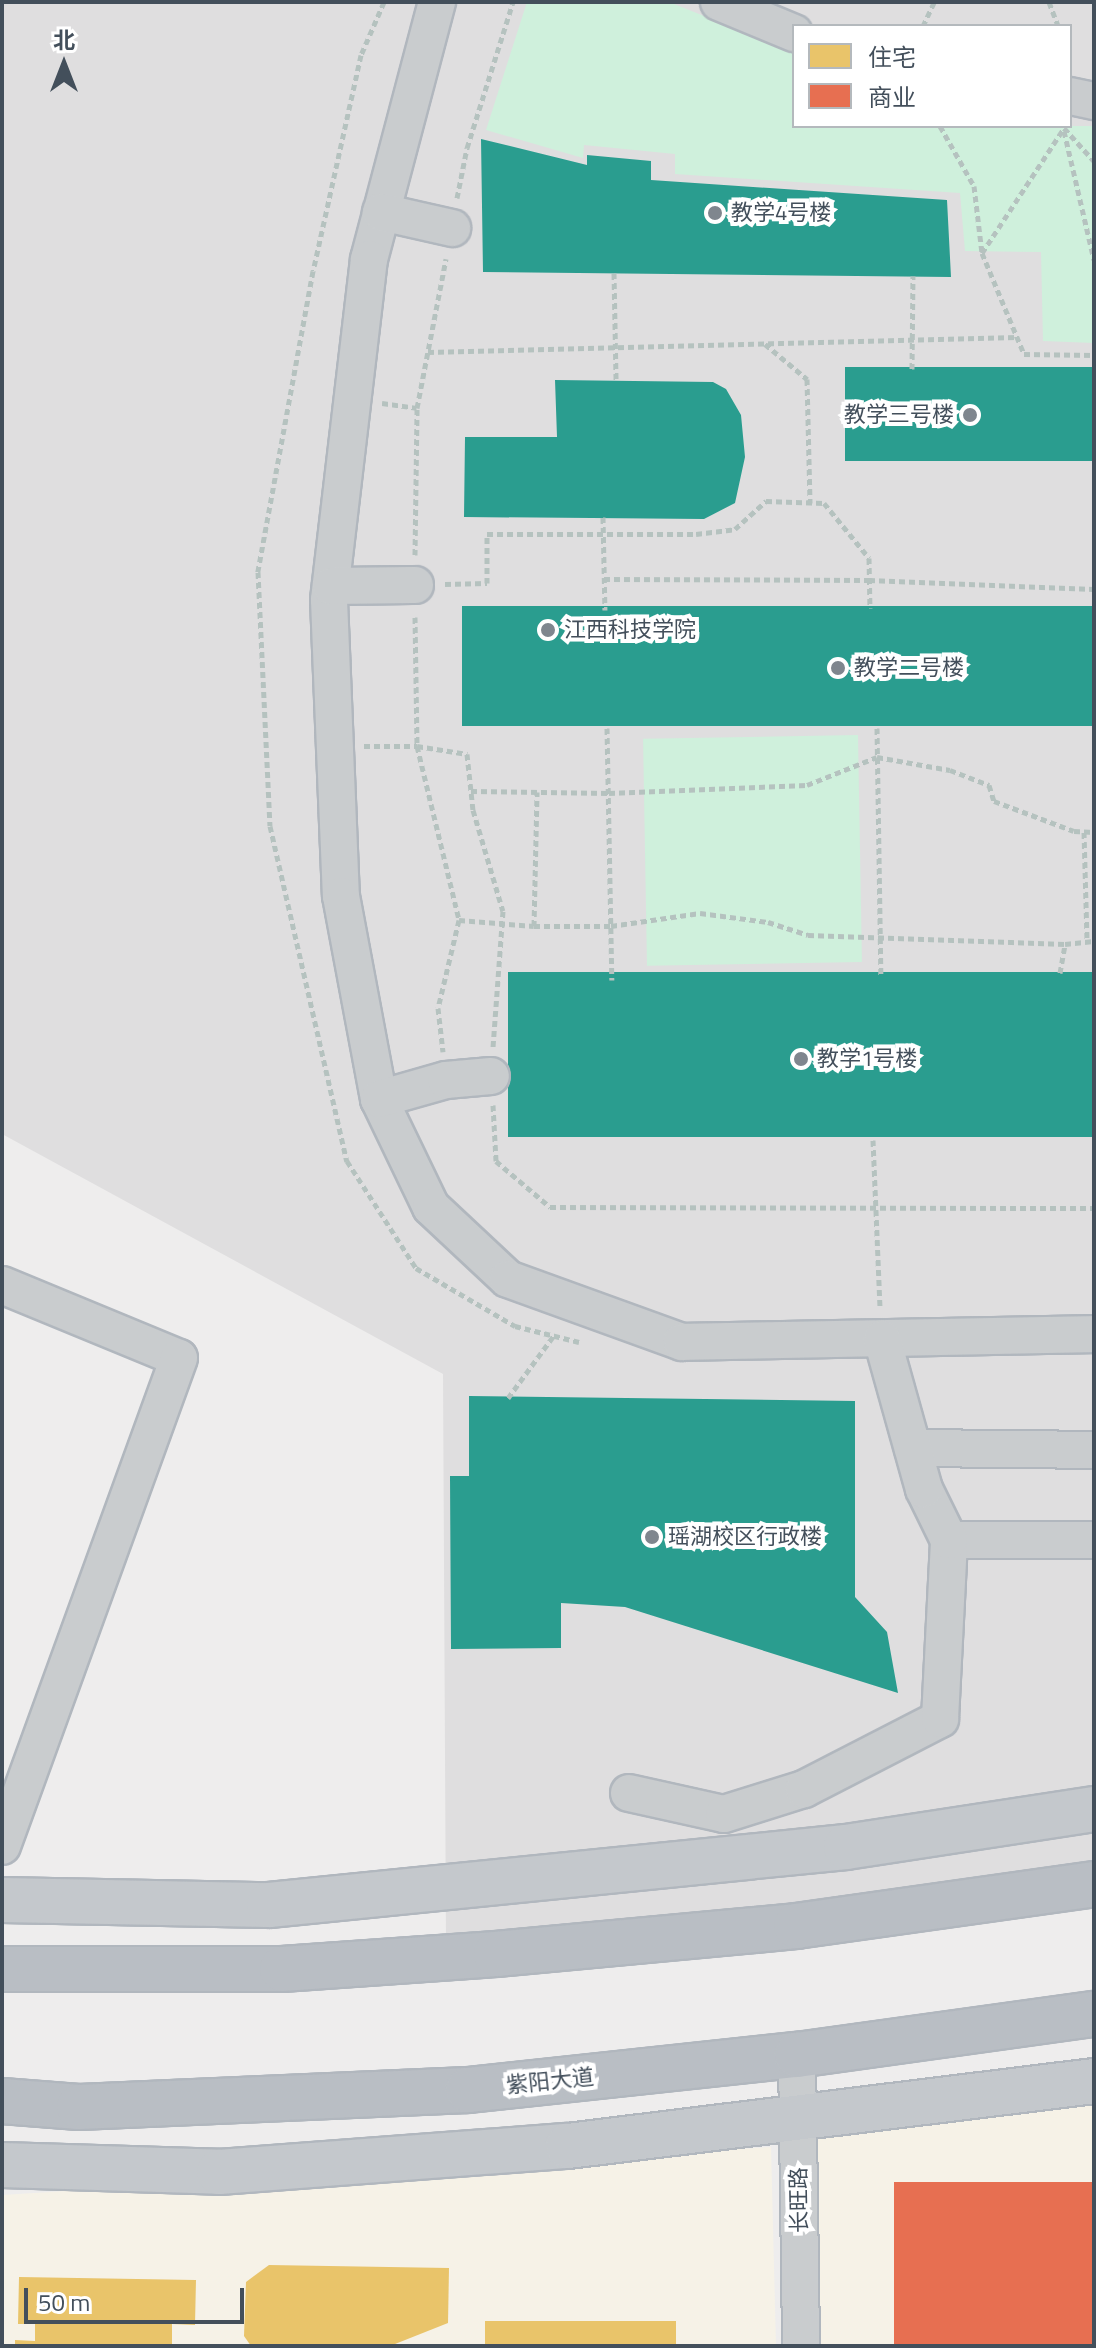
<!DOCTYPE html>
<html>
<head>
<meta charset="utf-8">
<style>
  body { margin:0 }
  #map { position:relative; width:1096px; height:2348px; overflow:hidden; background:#eeeded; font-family:"Titillium Web","Noto Sans SC",sans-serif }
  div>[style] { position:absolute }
  .commercial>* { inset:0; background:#f6f2e7 }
  .education>* { inset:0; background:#dfdedf }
  .green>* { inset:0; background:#cff0dc; transform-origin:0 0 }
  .homes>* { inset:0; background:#e9c46a; transform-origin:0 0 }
  .shops>* { inset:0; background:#e76f51; transform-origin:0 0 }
  .schools>* { inset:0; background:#2a9d8f; transform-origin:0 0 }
  .path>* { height:5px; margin-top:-2.5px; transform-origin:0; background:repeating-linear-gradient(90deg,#b5c2bf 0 6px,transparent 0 10px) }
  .roads { filter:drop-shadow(2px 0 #b1b7be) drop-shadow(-2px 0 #b1b7be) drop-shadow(0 2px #b1b7be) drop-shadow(0 -2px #b1b7be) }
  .street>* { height:36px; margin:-18px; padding:0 18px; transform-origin:18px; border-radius:18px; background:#c9ccce }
  .primary>* { height:44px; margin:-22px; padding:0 22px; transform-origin:22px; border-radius:22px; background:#c4c8cc }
  .highway>* { height:44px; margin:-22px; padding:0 22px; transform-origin:22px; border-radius:22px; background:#b9bec4 }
  .path-bridge>* { height:5px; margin-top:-2.5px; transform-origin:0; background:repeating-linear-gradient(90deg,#b5c2bf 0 6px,transparent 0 10px) }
  .dots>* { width:22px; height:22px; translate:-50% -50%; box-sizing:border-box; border:4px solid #fff; border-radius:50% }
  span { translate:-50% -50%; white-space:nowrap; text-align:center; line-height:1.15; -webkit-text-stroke:8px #fff; paint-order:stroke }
  .poi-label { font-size:22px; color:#434f5b }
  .left { translate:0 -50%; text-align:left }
  .right { translate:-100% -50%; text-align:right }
  .street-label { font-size:22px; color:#434f5b }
  .frame { position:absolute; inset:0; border:4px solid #434f5b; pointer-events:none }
  .legend { position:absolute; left:792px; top:24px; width:280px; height:104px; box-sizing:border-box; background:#fff; border:2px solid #b4b9bd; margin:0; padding:10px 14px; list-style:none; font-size:24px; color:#434f5b }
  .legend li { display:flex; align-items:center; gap:16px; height:40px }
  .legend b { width:40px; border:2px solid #b4b9bd }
  .north { position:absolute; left:24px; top:24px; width:80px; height:80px; -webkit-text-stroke:6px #fff; paint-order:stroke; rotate:0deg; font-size:22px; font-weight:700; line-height:32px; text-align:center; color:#434f5b }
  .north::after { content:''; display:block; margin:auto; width:28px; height:36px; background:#434f5b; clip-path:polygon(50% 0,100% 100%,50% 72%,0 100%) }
  .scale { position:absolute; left:24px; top:2288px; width:220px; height:36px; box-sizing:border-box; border:4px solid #434f5b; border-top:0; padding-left:10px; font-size:24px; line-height:28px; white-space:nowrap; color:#434f5b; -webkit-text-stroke:6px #fff; paint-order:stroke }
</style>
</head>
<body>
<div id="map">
  <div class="commercial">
    <i style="clip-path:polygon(1094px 2102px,1094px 2346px,816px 2346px,812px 2140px)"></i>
    <i style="clip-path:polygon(771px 2147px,776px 2346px,2px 2346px,2px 2195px)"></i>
  </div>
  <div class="education">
    <i style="clip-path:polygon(evenodd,2px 2px,1094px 2px,1094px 1880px,446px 1943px,443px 1374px,2px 1134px,2px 2px,794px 26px,1070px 26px,1070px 126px,794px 126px,794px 26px)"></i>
  </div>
  <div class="green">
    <i style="clip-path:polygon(527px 2px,669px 2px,794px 52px,794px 126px,1094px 126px,1094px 343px,1043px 341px,1041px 252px,965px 251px,960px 193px,675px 174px,675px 154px,584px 145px,583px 158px,486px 130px)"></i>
    <i style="left:858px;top:735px;width:227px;height:215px;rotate:89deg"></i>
  </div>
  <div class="homes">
    <i style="left:908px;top:2197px;width:102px;height:149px"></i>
    <i style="clip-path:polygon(269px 2265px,449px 2268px,448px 2323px,390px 2346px,251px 2346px,244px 2336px,246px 2282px)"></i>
    <i style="clip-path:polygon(19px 2277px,196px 2280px,195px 2325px,172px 2324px,172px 2346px,15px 2346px,15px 2340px,35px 2341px,35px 2324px,18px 2324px)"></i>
    <i style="left:485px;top:2321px;width:191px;height:25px"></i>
  </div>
  <div class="shops">
    <i style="left:1094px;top:2182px;width:164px;height:200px;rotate:90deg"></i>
  </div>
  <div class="schools">
    <i style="clip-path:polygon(481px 139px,587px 165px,587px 155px,651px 161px,651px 180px,947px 200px,951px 277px,483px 272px)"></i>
    <i style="left:1094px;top:367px;width:94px;height:249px;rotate:90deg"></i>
    <i style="clip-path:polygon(555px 380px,713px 382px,726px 389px,741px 415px,745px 457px,735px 503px,704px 519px,464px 517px,465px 437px,557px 437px)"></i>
    <i style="left:1094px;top:606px;width:120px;height:632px;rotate:90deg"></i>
    <i style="left:1094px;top:972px;width:165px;height:586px;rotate:90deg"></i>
    <i style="clip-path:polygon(469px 1396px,855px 1401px,855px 1597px,887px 1632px,898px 1693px,625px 1607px,561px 1603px,561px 1648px,451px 1649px,450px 1476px,469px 1476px)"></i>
  </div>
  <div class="path">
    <i style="left:384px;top:2px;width:58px;rotate:113.5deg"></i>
    <i style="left:361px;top:55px;width:221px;rotate:102.5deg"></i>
    <i style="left:313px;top:271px;width:306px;rotate:100.4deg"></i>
    <i style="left:258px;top:572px;width:254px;rotate:87.3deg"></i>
    <i style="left:270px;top:826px;width:344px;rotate:77.1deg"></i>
    <i style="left:347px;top:1161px;width:127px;rotate:57.2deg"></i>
    <i style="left:416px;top:1268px;width:115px;rotate:30.4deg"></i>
    <i style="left:515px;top:1326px;width:66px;rotate:14deg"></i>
    <i style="left:1049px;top:2px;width:26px;rotate:69deg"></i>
    <i style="left:923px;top:26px;width:26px;rotate:-65deg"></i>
    <i style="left:940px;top:126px;width:69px;rotate:60.5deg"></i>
    <i style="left:974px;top:186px;width:67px;rotate:83.2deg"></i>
    <i style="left:982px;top:253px;width:109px;rotate:67.4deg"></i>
    <i style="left:1024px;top:354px;width:70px;rotate:0.8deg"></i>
    <i style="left:1064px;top:131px;width:132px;rotate:76.9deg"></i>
    <i style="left:457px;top:198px;width:51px;rotate:-78.7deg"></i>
    <i style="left:467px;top:148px;width:153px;rotate:-72.5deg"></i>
    <i style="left:982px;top:253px;width:149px;rotate:-56.7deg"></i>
    <i style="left:1064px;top:128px;width:45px;rotate:47.7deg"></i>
    <i style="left:765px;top:344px;width:55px;rotate:39.8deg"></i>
    <i style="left:807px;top:379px;width:124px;rotate:88.6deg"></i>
    <i style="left:428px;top:352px;width:589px;rotate:-1.46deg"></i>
    <i style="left:382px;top:403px;width:35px;rotate:8deg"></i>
    <i style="left:603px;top:517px;width:93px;rotate:88.8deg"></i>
    <i style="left:415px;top:555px;width:147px;rotate:-89.2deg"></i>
    <i style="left:417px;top:408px;width:152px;rotate:-79deg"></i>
    <i style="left:604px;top:579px;width:265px;rotate:0.2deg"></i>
    <i style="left:869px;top:580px;width:225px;rotate:2.3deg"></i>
    <i style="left:445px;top:584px;width:42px;rotate:-1.4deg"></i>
    <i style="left:487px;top:583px;width:49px;rotate:-90deg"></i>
    <i style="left:487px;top:534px;width:209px"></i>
    <i style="left:696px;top:534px;width:39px;rotate:-7deg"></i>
    <i style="left:735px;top:529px;width:42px;rotate:-42.1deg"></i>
    <i style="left:766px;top:501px;width:58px;rotate:2deg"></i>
    <i style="left:824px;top:503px;width:71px;rotate:50.7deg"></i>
    <i style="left:869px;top:558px;width:50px;rotate:88.9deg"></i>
    <i style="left:415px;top:617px;width:129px;rotate:89.1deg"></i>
    <i style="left:417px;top:746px;width:51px;rotate:9.1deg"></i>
    <i style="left:467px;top:754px;width:56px;rotate:83.9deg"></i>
    <i style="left:473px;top:810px;width:105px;rotate:73.5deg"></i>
    <i style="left:503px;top:911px;width:136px;rotate:94.2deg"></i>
    <i style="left:607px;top:728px;width:252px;rotate:88.9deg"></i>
    <i style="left:877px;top:728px;width:247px;rotate:89.1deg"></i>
    <i style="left:364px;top:746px;width:53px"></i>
    <i style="left:417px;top:746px;width:179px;rotate:76.4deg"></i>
    <i style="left:459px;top:920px;width:90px;rotate:103.4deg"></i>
    <i style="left:438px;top:1008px;width:44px;rotate:83.5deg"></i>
    <i style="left:471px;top:791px;width:138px;rotate:0.8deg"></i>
    <i style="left:609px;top:793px;width:198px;rotate:-2.3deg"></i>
    <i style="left:807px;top:785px;width:75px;rotate:-21.8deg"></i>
    <i style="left:877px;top:757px;width:74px;rotate:10.1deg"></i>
    <i style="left:950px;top:770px;width:42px;rotate:21deg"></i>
    <i style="left:989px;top:785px;width:17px;rotate:73deg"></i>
    <i style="left:994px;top:801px;width:85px;rotate:20.6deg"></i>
    <i style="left:1074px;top:831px;width:20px;rotate:3deg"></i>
    <i style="left:1084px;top:832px;width:110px;rotate:88.4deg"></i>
    <i style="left:459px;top:920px;width:75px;rotate:4.6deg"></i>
    <i style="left:534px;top:926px;width:134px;rotate:-88.7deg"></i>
    <i style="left:534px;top:926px;width:77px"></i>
    <i style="left:611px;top:926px;width:90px;rotate:-8.3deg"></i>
    <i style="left:700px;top:913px;width:69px;rotate:7.5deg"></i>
    <i style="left:768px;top:922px;width:42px;rotate:18deg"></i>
    <i style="left:808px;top:935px;width:257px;rotate:2deg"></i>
    <i style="left:1060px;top:973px;width:29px;rotate:-80deg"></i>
    <i style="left:1065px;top:944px;width:29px;rotate:-6deg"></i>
    <i style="left:493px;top:1105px;width:56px;rotate:86.9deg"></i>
    <i style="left:496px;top:1161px;width:71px;rotate:40.4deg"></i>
    <i style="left:550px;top:1207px;width:544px;rotate:0.11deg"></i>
    <i style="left:873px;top:1140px;width:167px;rotate:87.6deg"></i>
    <i style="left:508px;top:1398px;width:79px;rotate:-53.7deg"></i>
  </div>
  <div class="roads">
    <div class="street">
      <i style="left:437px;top:2px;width:266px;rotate:104.8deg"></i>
      <i style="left:369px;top:259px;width:343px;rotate:96.7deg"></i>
      <i style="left:329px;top:600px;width:296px;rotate:87.7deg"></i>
      <i style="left:341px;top:896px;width:207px;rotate:79.4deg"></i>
      <i style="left:379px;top:1099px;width:120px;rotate:64.3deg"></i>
      <i style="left:431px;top:1207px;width:105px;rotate:43.1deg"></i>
      <i style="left:508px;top:1279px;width:185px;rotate:19.9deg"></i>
      <i style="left:682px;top:1342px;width:412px;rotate:-1.1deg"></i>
      <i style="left:719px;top:2px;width:81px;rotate:22.5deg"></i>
      <i style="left:1070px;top:96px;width:25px;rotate:12deg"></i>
      <i style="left:381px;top:212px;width:73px;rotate:12.7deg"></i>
      <i style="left:331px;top:586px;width:84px;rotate:-0.7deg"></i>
      <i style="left:379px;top:1099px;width:70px;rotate:-15.8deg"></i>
      <i style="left:446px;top:1080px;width:45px;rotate:-5.1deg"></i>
      <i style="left:2px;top:1285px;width:191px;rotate:22.4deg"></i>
      <i style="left:179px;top:1358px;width:519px;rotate:109.94deg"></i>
      <i style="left:913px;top:1448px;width:181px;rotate:0.6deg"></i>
      <i style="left:949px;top:1540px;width:145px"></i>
      <i style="left:629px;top:1793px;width:97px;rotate:12.5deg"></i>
      <i style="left:724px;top:1814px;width:84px;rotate:-17.4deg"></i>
      <i style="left:804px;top:1789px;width:153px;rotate:-27.2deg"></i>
      <i style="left:940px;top:1719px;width:179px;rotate:-87.1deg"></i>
      <i style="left:949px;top:1540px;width:57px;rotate:-116.1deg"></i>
      <i style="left:924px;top:1489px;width:156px;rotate:-105.6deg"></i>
      <i style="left:797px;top:2055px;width:291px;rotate:89.2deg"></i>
    </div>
    <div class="primary">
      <i style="left:2px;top:1900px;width:267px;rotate:1.1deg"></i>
      <i style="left:269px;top:1905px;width:580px;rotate:-5.74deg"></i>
      <i style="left:846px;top:1847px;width:251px;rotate:-8.7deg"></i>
      <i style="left:2px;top:2165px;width:217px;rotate:1.8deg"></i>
      <i style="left:219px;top:2172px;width:350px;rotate:-4.3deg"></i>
      <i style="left:568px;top:2146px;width:530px;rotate:-7.04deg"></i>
    </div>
    <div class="highway">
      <i style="left:2px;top:1969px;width:280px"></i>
      <i style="left:282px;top:1969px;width:215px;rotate:-4deg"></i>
      <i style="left:496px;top:1954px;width:301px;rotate:-5.3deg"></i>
      <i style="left:796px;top:1926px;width:301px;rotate:-8deg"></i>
      <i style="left:2px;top:2101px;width:77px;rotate:4.5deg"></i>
      <i style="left:79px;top:2107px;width:389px;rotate:-2.5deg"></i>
      <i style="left:468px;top:2090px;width:331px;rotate:-6.1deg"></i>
      <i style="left:797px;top:2055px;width:300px;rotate:-7.9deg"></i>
    </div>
  </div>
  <div class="path-bridge">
    <i style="left:614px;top:273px;width:108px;rotate:88.9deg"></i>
    <i style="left:912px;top:369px;width:93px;rotate:-89.4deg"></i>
  </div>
  <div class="dots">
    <i style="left:715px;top:213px;background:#7f868e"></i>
    <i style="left:970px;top:415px;background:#7f868e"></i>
    <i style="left:548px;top:630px;background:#7f868e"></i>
    <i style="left:838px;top:668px;background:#7f868e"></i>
    <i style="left:801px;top:1059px;background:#7f868e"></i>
    <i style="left:652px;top:1537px;background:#7f868e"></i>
  </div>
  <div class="poi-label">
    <span class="left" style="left:731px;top:213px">教学4号楼</span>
    <span class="right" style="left:954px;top:415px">教学三号楼</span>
    <span class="left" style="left:564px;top:630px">江西科技学院</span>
    <span class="left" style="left:854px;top:668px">教学二号楼</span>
    <span class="left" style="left:817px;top:1059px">教学1号楼</span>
    <span class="left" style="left:668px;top:1537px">瑶湖校区行政楼</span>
  </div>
  <div class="street-label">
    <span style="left:550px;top:2081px;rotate:-6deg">紫阳大道</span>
    <span style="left:799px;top:2200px;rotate:-91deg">长旺路</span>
  </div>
  <div class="frame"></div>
  <ul class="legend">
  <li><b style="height:22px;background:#e9c46a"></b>住宅</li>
  <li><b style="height:22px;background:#e76f51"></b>商业</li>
  </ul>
  <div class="north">北</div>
  <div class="scale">50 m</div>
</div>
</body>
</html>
